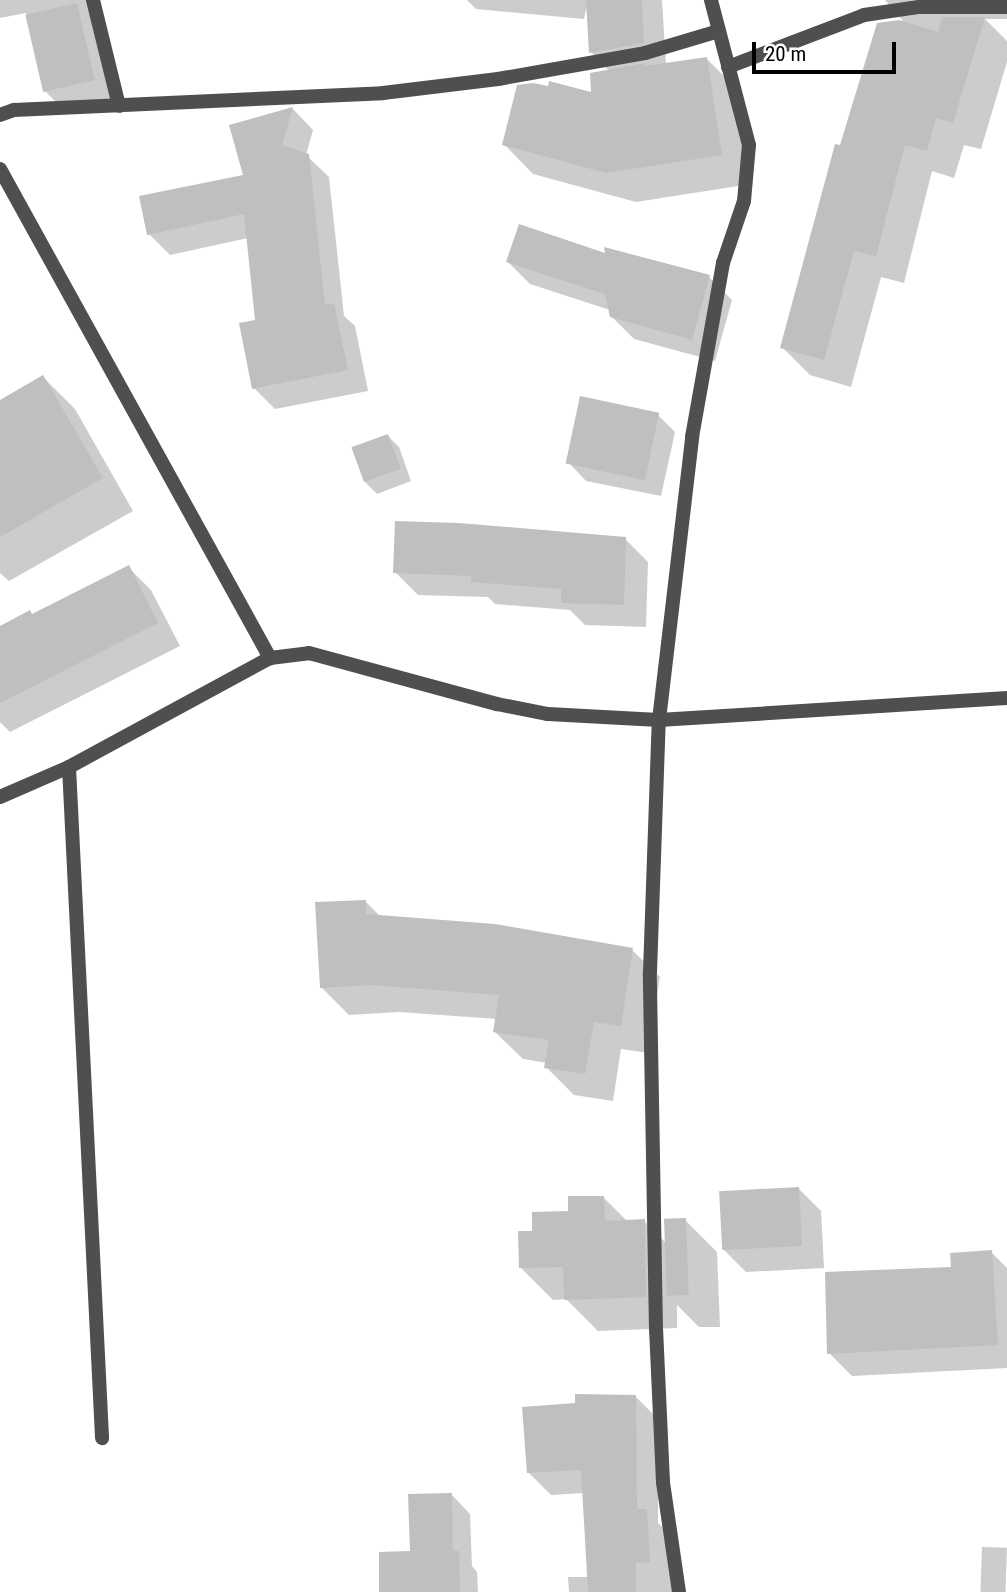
<!DOCTYPE html>
<html>
<head>
<meta charset="utf-8">
<style>
  body { margin:0 }
  #map { position:relative; width:1007px; height:1592px; overflow:hidden; background:#fff; font-family:"Roboto Condensed",sans-serif }
  div>[style] { position:absolute }
  .shadow>* { inset:0; background:#0003; transform-origin:0 0 }
  .building>* { inset:0; background:#bfbfbf; transform-origin:0 0 }
  .lane>* { height:14px; margin:-7px; padding:0 7px; transform-origin:7px; border-radius:7px; background:#4f4f4f }
  .street>* { height:14px; margin:-7px; padding:0 7px; transform-origin:7px; border-radius:7px; background:#4f4f4f }
  span { translate:-50% -50%; white-space:nowrap; text-align:center; line-height:1.15; -webkit-text-stroke:5px #fff; paint-order:stroke }
  .scale { position:absolute; left:752px; top:42px; width:144px; height:32px; box-sizing:border-box; border:4px solid #000; border-top:0; padding-left:9px; font-size:21px; line-height:24px; white-space:nowrap; color:#000; -webkit-text-stroke:5px #fff; paint-order:stroke }
</style>
</head>
<body>
<div id="map">
  <div class="shadow">
    <i style="clip-path:polygon(0 0,93px 0,117px 102px,68px 114px,45px 91px,26px 13px,0 18px)"></i>
    <i style="clip-path:polygon(467px 0,662px 0,666px 65px,707px 59px,736px 88px,751px 184px,636px 202px,533px 174px,504px 144px,593px 94px,609px 71px,591px 52px,588px 1px,584px 19px,476px 9px)"></i>
    <i style="clip-path:polygon(885px 0,1007px 0,1007px 19px,985px 19px,1007px 41px,1007px 62px,981px 149px,964px 145px,954px 178px,932px 171px,904px 283px,881px 277px,851px 387px,810px 375px,782px 347px,878px 24px,903px 21px)"></i>
    <i style="clip-path:polygon(293px 109px,313px 130px,306px 155px,329px 177px,344px 316px,355px 326px,368px 391px,275px 409px,254px 388px,257px 321px,248px 238px,170px 255px,149px 234px,245px 176px,231px 126px)"></i>
    <i style="clip-path:polygon(607px 255px,709px 277px,732px 300px,715px 361px,634px 339px,611px 316px,610px 310px,530px 284px,508px 262px)"></i>
    <i style="clip-path:polygon(43px 377px,75px 409px,133px 511px,9px 581px,0 573px,0 402px)"></i>
    <i style="clip-path:polygon(658px 415px,675px 432px,661px 496px,586px 481px,569px 463px)"></i>
    <i style="clip-path:polygon(388px 436px,399px 447px,411px 481px,377px 494px,365px 482px)"></i>
    <i style="clip-path:polygon(625px 539px,648px 562px,646px 627px,585px 625px,570px 610px,495px 604px,488px 597px,418px 595px,395px 572px)"></i>
    <i style="clip-path:polygon(128px 567px,151px 590px,180px 646px,10px 732px,0 722px,0 628px,33px 616px)"></i>
    <i style="clip-path:polygon(365px 901px,381px 917px,632px 950px,660px 977px,648px 1053px,621px 1049px,613px 1101px,574px 1095px,546px 1067px,547px 1063px,523px 1059px,495px 1032px,497px 1019px,399px 1012px,349px 1015px,322px 988px)"></i>
    <i style="clip-path:polygon(798px 1188px,821px 1211px,824px 1268px,746px 1272px,724px 1250px)"></i>
    <i style="clip-path:polygon(604px 1198px,628px 1222px,644px 1221px,666px 1243px,685px 1220px,717px 1252px,720px 1327px,699px 1327px,677px 1305px,677px 1328px,598px 1331px,566px 1299px,553px 1300px,521px 1268px,534px 1233px)"></i>
    <i style="clip-path:polygon(991px 1252px,1007px 1268px,1007px 1368px,852px 1376px,829px 1353px,953px 1268px)"></i>
    <i style="clip-path:polygon(636px 1397px,658px 1419px,658px 1523px,669px 1533px,673px 1592px,569px 1592px,568px 1577px,589px 1577px,584px 1493px,551px 1495px,529px 1473px,576px 1404px)"></i>
    <i style="clip-path:polygon(451px 1494px,470px 1514px,472px 1566px,477px 1572px,478px 1592px,381px 1592px)"></i>
    <i style="left:982px;top:1547px;width:25px;height:45px;rotate:2deg"></i>
  </div>
  <div class="building">
    <i style="clip-path:polygon(586px 0,642px 0,644px 43px,589px 53px)"></i>
    <i style="left:77px;top:3px;width:79px;height:53px;rotate:77deg"></i>
    <i style="clip-path:polygon(942px 17px,985px 17px,953px 123px,936px 118px,927px 151px,905px 145px,876px 256px,854px 251px,824px 360px,780px 348px,835px 144px,840px 145px,877px 23px,899px 20px,938px 32px)"></i>
    <i style="clip-path:polygon(707px 57px,722px 155px,606px 173px,502px 145px,517px 85px,533px 83px,548px 86px,549px 81px,591px 92px,590px 73px,645px 63px,645px 66px)"></i>
    <i style="clip-path:polygon(293px 107px,282px 145px,309px 154px,325px 305px,334px 303px,348px 370px,252px 389px,239px 323px,255px 320px,244px 214px,147px 235px,139px 196px,243px 175px,229px 125px)"></i>
    <i style="clip-path:polygon(519px 224px,605px 253px,604px 247px,710px 275px,692px 340px,610px 317px,605px 294px,506px 262px)"></i>
    <i style="clip-path:polygon(43px 375px,103px 478px,0 537px,0 400px)"></i>
    <i style="left:580px;top:396px;width:81px;height:69px;rotate:12deg"></i>
    <i style="left:388px;top:434px;width:37px;height:39px;rotate:70deg"></i>
    <i style="clip-path:polygon(395px 521px,459px 523px,626px 537px,624px 605px,561px 603px,561px 589px,471px 582px,471px 576px,393px 573px)"></i>
    <i style="clip-path:polygon(129px 565px,158px 623px,0 703px,0 626px,30px 610px,32px 614px)"></i>
    <i style="clip-path:polygon(366px 900px,366px 914px,495px 924px,633px 948px,621px 1026px,594px 1022px,585px 1074px,544px 1068px,549px 1040px,493px 1032px,499px 995px,370px 985px,320px 988px,315px 902px)"></i>
    <i style="left:799px;top:1187px;width:59px;height:80px;rotate:87deg"></i>
    <i style="clip-path:polygon(568px 1196px,604px 1196px,605px 1221px,645px 1219px,646px 1297px,564px 1300px,563px 1267px,519px 1268px,518px 1231px,532px 1231px,532px 1212px,568px 1211px)"></i>
    <i style="left:686px;top:1218px;width:77px;height:22px;rotate:88deg"></i>
    <i style="clip-path:polygon(992px 1250px,998px 1345px,827px 1354px,825px 1272px,951px 1267px,950px 1253px)"></i>
    <i style="clip-path:polygon(575px 1394px,636px 1395px,637px 1509px,647px 1509px,650px 1562px,636px 1563px,636px 1592px,588px 1592px,581px 1470px,527px 1473px,522px 1407px,575px 1403px)"></i>
    <i style="clip-path:polygon(452px 1493px,453px 1551px,459px 1551px,460px 1592px,379px 1592px,379px 1552px,410px 1551px,408px 1494px)"></i>
  </div>
  <div class="lane">
    <i style="left:93px;top:0;width:109px;rotate:76.2deg"></i>
  </div>
  <div class="street">
    <i style="left:728px;top:67px;width:146px;rotate:-20.9deg"></i>
    <i style="left:864px;top:15px;width:56px;rotate:-8.3deg"></i>
    <i style="left:919px;top:7px;width:88px"></i>
    <i style="left:0;top:115px;width:15px;rotate:-20deg"></i>
    <i style="left:14px;top:110px;width:369px;rotate:-2.6deg"></i>
    <i style="left:383px;top:93px;width:116px;rotate:-6.9deg"></i>
    <i style="left:498px;top:79px;width:149px;rotate:-10deg"></i>
    <i style="left:645px;top:53px;width:77px;rotate:-16.6deg"></i>
    <i style="left:0;top:169px;width:559px;rotate:61.09deg"></i>
    <i style="left:69px;top:767px;width:672px;rotate:87.18deg"></i>
    <i style="left:0;top:797px;width:75px;rotate:-23.5deg"></i>
    <i style="left:69px;top:767px;width:229px;rotate:-28.5deg"></i>
    <i style="left:270px;top:658px;width:39px;rotate:-7deg"></i>
    <i style="left:309px;top:653px;width:195px;rotate:15.2deg"></i>
    <i style="left:497px;top:704px;width:52px;rotate:11.1deg"></i>
    <i style="left:548px;top:714px;width:111px;rotate:3.1deg"></i>
    <i style="left:659px;top:720px;width:349px;rotate:-3.6deg"></i>
    <i style="left:679px;top:1592px;width:111px;rotate:-98.3deg"></i>
    <i style="left:663px;top:1482px;width:152px;rotate:-92.6deg"></i>
    <i style="left:656px;top:1330px;width:358px;rotate:-91deg"></i>
    <i style="left:650px;top:972px;width:252px;rotate:-88deg"></i>
    <i style="left:659px;top:720px;width:285px;rotate:-83.3deg"></i>
    <i style="left:692px;top:437px;width:177px;rotate:-79.9deg"></i>
    <i style="left:723px;top:263px;width:65px;rotate:-71.3deg"></i>
    <i style="left:744px;top:201px;width:56px;rotate:-84.9deg"></i>
    <i style="left:749px;top:145px;width:150px;rotate:-104.7deg"></i>
  </div>
  <div class="scale">20 m</div>
</div>
</body>
</html>
